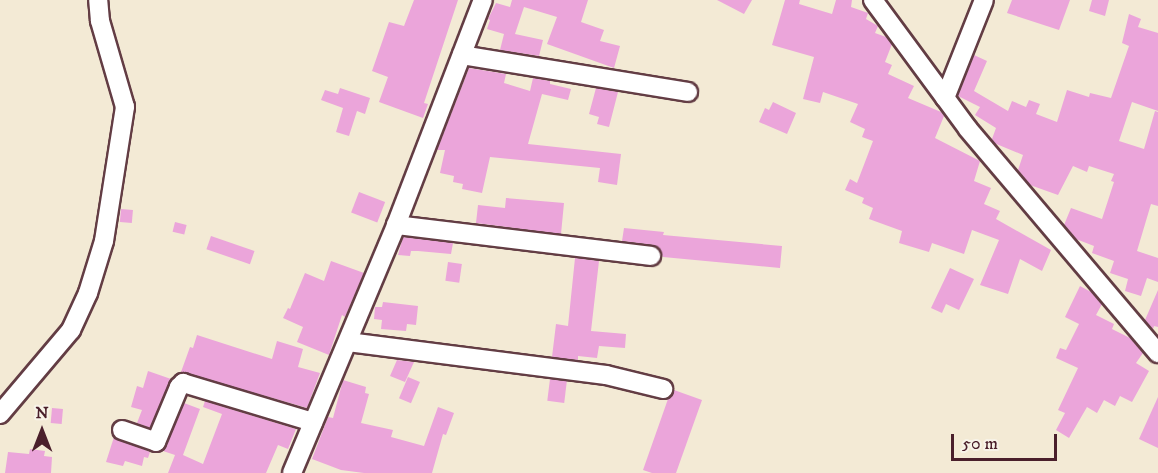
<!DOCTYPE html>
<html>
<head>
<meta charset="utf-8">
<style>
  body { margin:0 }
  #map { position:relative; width:1158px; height:473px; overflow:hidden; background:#f3ead5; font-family:"IM FELL DW Pica",serif }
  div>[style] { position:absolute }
  .building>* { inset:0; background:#eba5da; transform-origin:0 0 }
  .roads { filter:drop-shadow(2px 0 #633d44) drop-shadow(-2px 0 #633d44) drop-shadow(0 2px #633d44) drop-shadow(0 -2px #633d44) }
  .minor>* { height:18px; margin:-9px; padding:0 9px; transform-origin:9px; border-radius:9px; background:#fff }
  span { translate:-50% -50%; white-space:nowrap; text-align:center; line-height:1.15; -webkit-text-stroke:5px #f7f3e8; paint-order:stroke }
  .north { position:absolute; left:12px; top:401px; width:60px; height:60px; -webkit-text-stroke:4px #f7f3e8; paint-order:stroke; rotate:0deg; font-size:16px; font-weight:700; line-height:24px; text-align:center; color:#4a1f2b }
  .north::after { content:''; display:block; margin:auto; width:21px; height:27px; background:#4a1f2b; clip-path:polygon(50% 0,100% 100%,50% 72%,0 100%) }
  .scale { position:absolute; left:951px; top:434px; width:106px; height:27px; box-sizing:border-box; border:3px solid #4a1f2b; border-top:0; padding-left:8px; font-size:18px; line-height:21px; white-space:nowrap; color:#4a1f2b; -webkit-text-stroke:4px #f7f3e8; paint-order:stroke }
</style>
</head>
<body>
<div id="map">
  <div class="building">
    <i style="clip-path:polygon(414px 0,458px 0,424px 103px,428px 104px,423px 118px,379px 102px,388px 77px,372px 71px,389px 22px,404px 26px)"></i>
    <i style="clip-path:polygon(512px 0,588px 0,581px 22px,604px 30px,600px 41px,620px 46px,614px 68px,547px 44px,557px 17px,524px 7px,515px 34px,543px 40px,539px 56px,500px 50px,504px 34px,487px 29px,490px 20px,488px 19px,496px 3px,510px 7px)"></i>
    <i style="clip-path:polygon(717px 0,752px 0,744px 14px)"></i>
    <i style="clip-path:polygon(785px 0,800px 0,799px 4px,832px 14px,836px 0,852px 0,851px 7px,868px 13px,866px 19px,878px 26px,875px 33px,886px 37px,892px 44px,885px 62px,892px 65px,888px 74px,914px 86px,908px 98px,941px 112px,944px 116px,935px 138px,980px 161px,974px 181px,991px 188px,984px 204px,1000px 211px,996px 219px,1051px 250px,1042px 271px,1020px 259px,1008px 294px,980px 285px,999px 240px,972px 230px,964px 254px,932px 243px,929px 252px,899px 243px,902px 231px,869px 219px,873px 208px,862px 203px,864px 198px,845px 190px,850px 179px,857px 183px,873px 141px,862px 137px,865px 129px,850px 122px,858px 104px,823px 92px,820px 103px,803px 99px,814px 57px,772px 45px)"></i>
    <i style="clip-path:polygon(1012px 0,1070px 0,1059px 30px,1007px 13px)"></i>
    <i style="clip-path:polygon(1092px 0,1109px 0,1105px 16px,1089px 11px)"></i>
    <i style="clip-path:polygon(1129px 14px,1141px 19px,1138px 27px,1158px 33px,1158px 111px,1132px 102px,1119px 141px,1144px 149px,1155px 111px,1158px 112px,1158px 206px,1151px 204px,1137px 251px,1158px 258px,1158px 282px,1147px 278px,1141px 296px,1125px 291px,1128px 279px,1110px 273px,1114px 261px,1092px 253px,1094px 246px,1076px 239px,1064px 225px,1071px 208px,1102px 219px,1114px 182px,1111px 181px,1114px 174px,1089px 166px,1087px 172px,1073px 166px,1058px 195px,1030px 185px,1018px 170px,1023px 155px,994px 143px,992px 139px,996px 128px,975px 115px,980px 107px,958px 96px,974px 55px,987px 61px,974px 91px,1008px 111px,1012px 101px,1026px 107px,1029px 100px,1040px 104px,1036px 114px,1057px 122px,1067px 90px,1089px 97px,1090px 93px,1111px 98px,1129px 46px,1122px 43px)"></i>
    <i style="clip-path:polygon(469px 68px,506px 74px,504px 83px,530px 91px,533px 78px,550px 81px,550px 84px,571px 89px,568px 100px,542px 94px,528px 144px,621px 154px,617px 185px,598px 182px,600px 168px,490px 157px,482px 193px,462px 189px,463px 184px,453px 182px,454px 176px,440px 173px,445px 150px,437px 150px)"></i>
    <i style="clip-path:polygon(340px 88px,370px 98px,365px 114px,357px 111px,349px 136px,336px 132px,343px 108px,321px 100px,325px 90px,338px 94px)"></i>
    <i style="clip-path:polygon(596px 88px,618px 92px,609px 127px,597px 124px,599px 117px,589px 114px)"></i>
    <i style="clip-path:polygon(773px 102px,796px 113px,787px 134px,759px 122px,765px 108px,769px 110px)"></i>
    <i style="left:359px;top:192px;width:28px;height:22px;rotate:21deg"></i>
    <i style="clip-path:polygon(506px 198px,564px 203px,561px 234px,476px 223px,478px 205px,505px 208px)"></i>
    <i style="left:121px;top:209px;width:12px;height:13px;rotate:5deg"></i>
    <i style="left:175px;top:222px;width:12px;height:10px;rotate:14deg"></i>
    <i style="clip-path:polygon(624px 228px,664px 232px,663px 235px,782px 246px,780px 268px,663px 257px,658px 247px,653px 245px,622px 241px)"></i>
    <i style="left:211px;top:236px;width:46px;height:14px;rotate:19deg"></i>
    <i style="clip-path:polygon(403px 237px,453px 243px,451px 254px,418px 251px,411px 251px,410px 256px,398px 255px)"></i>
    <i style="clip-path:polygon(575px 258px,599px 261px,591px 331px,626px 334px,625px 348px,599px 346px,597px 358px,578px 356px,578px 360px,552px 357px,556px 324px,568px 326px)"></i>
    <i style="clip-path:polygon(331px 261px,364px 273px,345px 317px,342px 315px,329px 355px,297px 342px,303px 327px,283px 318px,288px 308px,290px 309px,305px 273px,324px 281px)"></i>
    <i style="left:448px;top:262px;width:14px;height:19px;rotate:8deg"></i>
    <i style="clip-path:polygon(950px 268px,974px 279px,959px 310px,946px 304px,942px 313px,931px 308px)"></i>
    <i style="clip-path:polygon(1080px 286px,1091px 292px,1102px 304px,1096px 315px,1114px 324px,1112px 329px,1130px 338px,1143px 353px,1136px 363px,1149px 371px,1132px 402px,1120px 396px,1115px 406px,1104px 400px,1097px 413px,1087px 407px,1069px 438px,1056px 430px,1065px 413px,1058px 410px,1078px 368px,1056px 358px,1060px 348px,1066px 350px,1079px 324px,1065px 317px)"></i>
    <i style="clip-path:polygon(1158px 290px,1158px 327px,1154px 326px,1153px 329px,1145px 320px)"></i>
    <i style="clip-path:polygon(383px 302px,418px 306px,416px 325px,407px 324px,406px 331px,381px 329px,382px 320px,374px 319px,375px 307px,382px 307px)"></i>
    <i style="clip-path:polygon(197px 335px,272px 359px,277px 341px,303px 349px,298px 367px,320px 373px,307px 408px,181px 372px,190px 347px,193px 348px)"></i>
    <i style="clip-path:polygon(397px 360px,414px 362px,405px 382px,390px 376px)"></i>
    <i style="clip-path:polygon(148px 371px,171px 379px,150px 428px,137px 423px,142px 410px,131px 407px,137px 386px,143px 388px)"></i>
    <i style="left:408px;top:377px;width:13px;height:23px;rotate:23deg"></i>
    <i style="left:550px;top:379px;width:17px;height:22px;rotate:7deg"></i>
    <i style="clip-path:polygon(343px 380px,366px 387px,365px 393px,369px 394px,361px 423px,393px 430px,391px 437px,424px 446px,438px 407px,454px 413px,446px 435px,443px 434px,432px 473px,364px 473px,341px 470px,312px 459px,328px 417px,333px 418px)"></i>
    <i style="clip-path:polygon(674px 390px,702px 400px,676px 473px,652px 473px,643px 470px,668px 399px)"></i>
    <i style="clip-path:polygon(1158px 397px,1158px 448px,1139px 439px)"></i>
    <i style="clip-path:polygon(205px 401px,296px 429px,288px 449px,278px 445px,266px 473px,168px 473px,175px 455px,163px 451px,184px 403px,200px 409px,183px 455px,203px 464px,222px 414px,203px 407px)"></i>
    <i style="left:52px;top:408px;width:11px;height:15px;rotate:5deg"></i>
    <i style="clip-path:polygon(114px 437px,150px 452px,148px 458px,144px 457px,142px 466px,125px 461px,123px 466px,106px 462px)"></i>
    <i style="clip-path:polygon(30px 449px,45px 451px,44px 456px,52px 457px,51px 473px,5px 473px,8px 452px,29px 454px)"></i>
  </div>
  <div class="roads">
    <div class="minor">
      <i style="left:873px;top:0;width:160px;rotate:53.6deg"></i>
      <i style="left:968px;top:129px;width:294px;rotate:49.7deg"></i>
      <i style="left:462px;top:55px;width:229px;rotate:9.3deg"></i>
      <i style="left:945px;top:98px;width:105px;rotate:-68.3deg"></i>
      <i style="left:396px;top:225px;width:257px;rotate:6.9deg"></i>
      <i style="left:348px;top:342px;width:260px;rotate:7.3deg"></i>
      <i style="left:606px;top:375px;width:59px;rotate:13.8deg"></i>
      <i style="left:0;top:414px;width:110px;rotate:-49.8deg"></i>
      <i style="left:71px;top:330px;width:41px;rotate:-65.3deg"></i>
      <i style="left:88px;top:293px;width:54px;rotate:-72.9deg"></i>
      <i style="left:104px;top:241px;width:136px;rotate:-81.1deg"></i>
      <i style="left:125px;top:107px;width:90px;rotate:-106.2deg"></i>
      <i style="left:100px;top:21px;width:21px;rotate:-95deg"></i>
      <i style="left:122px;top:430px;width:36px;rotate:19deg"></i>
      <i style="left:156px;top:442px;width:60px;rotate:-67.3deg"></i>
      <i style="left:179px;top:387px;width:6px;rotate:-45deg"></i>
      <i style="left:183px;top:383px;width:136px;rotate:16.7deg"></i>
      <i style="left:292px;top:473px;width:269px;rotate:-67.2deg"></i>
      <i style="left:396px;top:225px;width:241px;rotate:-68.9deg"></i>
    </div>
  </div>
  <div class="north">N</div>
  <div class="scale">50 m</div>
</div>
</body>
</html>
